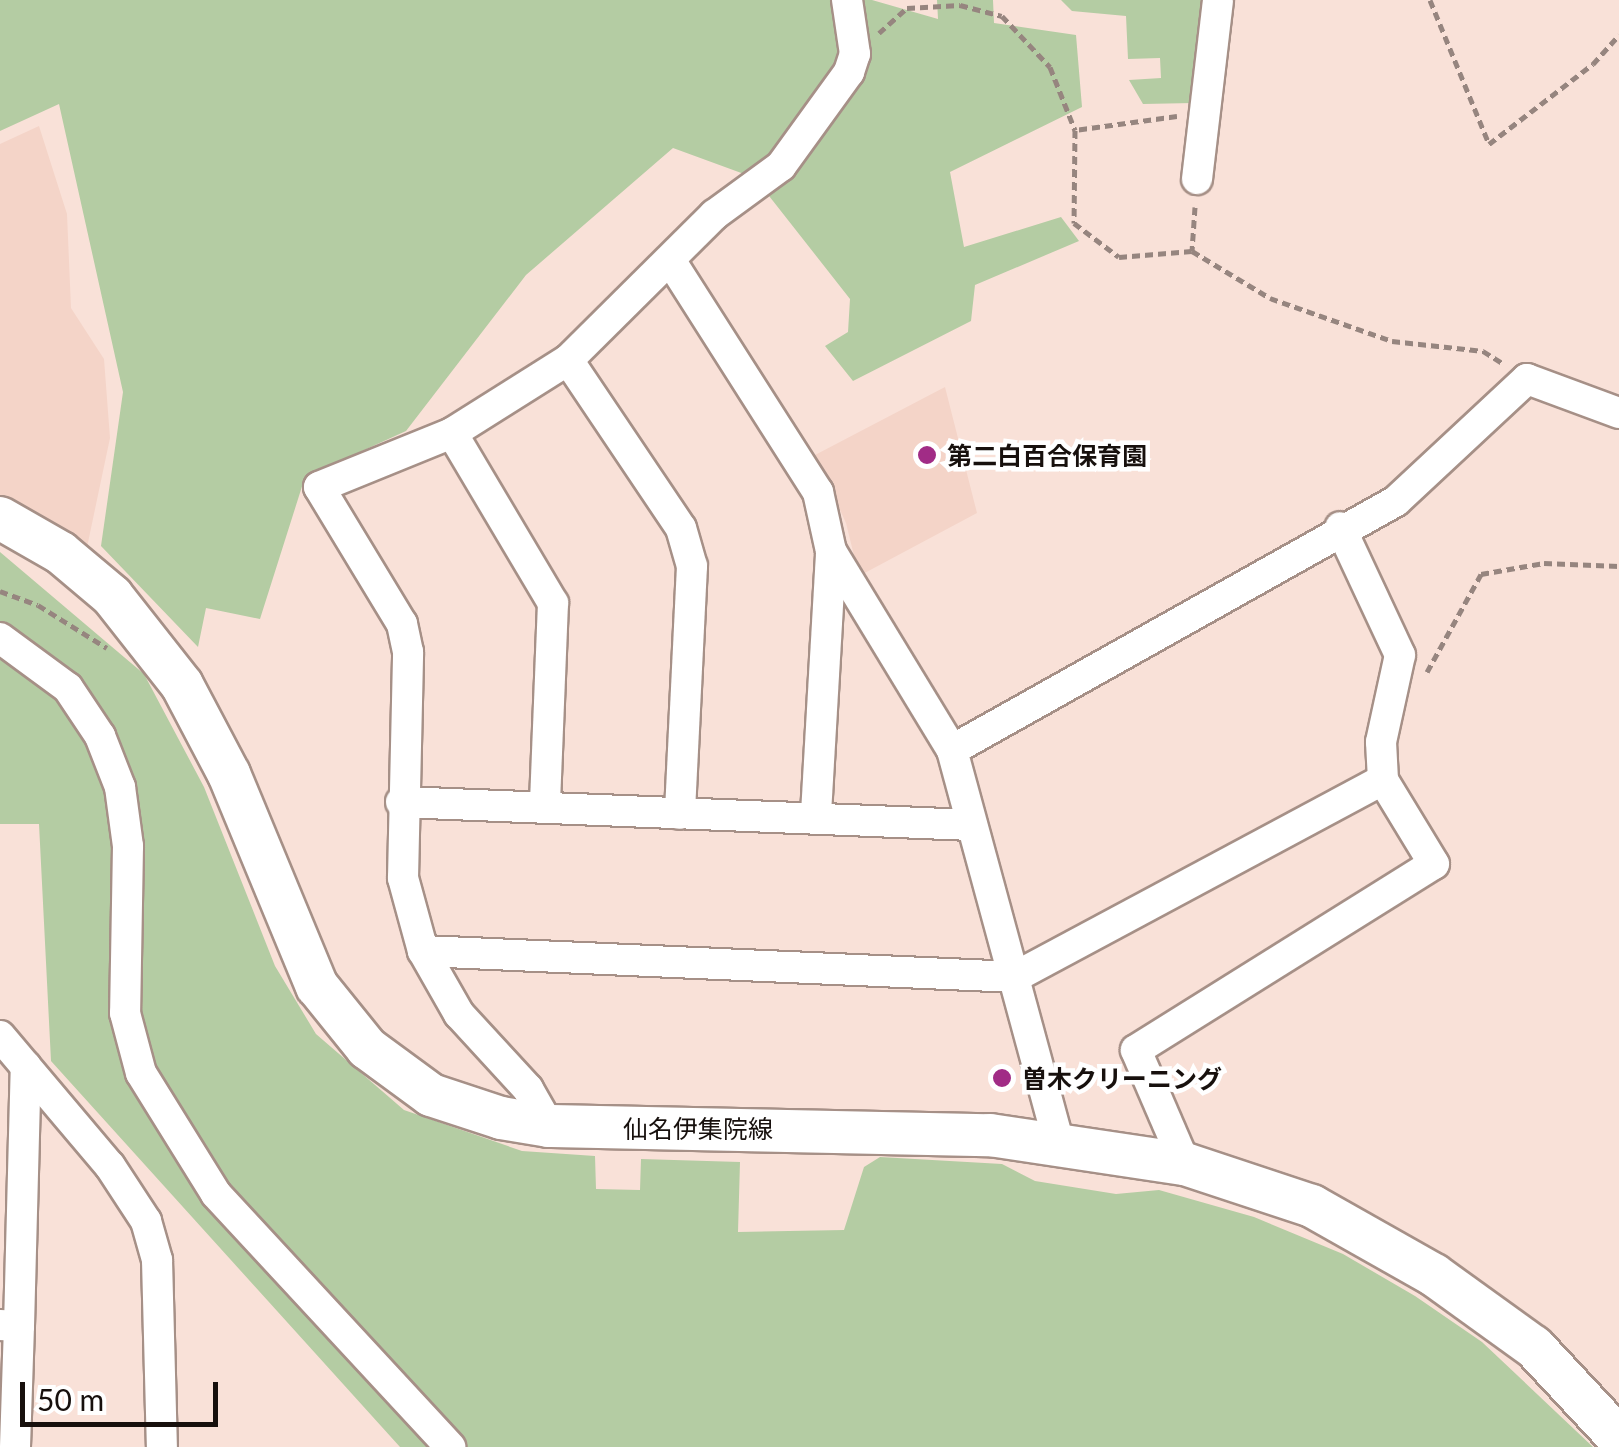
<!DOCTYPE html>
<html>
<head>
<meta charset="utf-8">
<style>
  body { margin:0 }
  #map { position:relative; width:1619px; height:1447px; overflow:hidden; background:#f9e1d8; font-family:Lato,"Noto Sans JP",sans-serif }
  div>[style] { position:absolute }
  .built>* { inset:0; background:#f4d4c8 }
  .green>* { inset:0; background:#b4cca3 }
  .path>* { height:5px; margin-top:-2.5px; transform-origin:0; background:repeating-linear-gradient(90deg,#96857f 0 8px,transparent 0 13px) }
  .roads { filter:drop-shadow(2px 0 #a69087) drop-shadow(-2px 0 #a69087) drop-shadow(0 2px #a69087) drop-shadow(0 -2px #a69087) }
  .street>* { height:30px; margin:-15px; padding:0 15px; transform-origin:15px; border-radius:15px; background:#fff }
  .secondary>* { height:42px; margin:-21px; padding:0 21px; transform-origin:21px; border-radius:21px; background:#fff }
  .dots>* { width:28px; height:28px; translate:-50% -50%; box-sizing:border-box; border:5px solid #fff; border-radius:50% }
  span { translate:-50% -50%; white-space:nowrap; text-align:center; line-height:1.15; -webkit-text-stroke:9px #fff; paint-order:stroke }
  .poi-label { font-size:25px; color:#17100d; font-weight:700 }
  .left { translate:0 -50%; text-align:left }
  .street-label { font-size:25px; color:#17100d }
  .scale { position:absolute; left:20px; top:1382px; width:198px; height:45px; box-sizing:border-box; border:5px solid #17100d; border-top:0; padding-left:12px; font-size:30px; line-height:35px; white-space:nowrap; color:#17100d; -webkit-text-stroke:8px #fff; paint-order:stroke }
</style>
</head>
<body>
<div id="map">
  <div class="built">
    <i style="clip-path:polygon(39px 126px,67px 214px,71px 308px,104px 359px,110px 438px,86px 552px,0 499px,0 144px)"></i>
    <i style="clip-path:polygon(945px 387px,977px 513px,859px 576px,846px 523px,815px 455px)"></i>
  </div>
  <div class="green">
    <i style="clip-path:polygon(0 0,872px 0,938px 19px,937px 0,993px 0,994px 23px,1076px 35px,1082px 107px,950px 172px,964px 247px,1061px 217px,1079px 241px,975px 285px,971px 321px,853px 381px,825px 346px,848px 332px,850px 299px,755px 178px,673px 148px,526px 275px,406px 431px,305px 477px,260px 619px,206px 608px,198px 647px,101px 546px,123px 392px,59px 104px,0 131px)"></i>
    <i style="clip-path:polygon(1061px 0,1207px 0,1193px 103px,1143px 104px,1129px 80px,1161px 78px,1160px 58px,1128px 59px,1126px 16px,1072px 11px)"></i>
    <i style="clip-path:polygon(0 552px,144px 674px,204px 787px,275px 966px,316px 1034px,404px 1110px,522px 1151px,595px 1156px,596px 1189px,640px 1190px,641px 1159px,740px 1162px,738px 1232px,844px 1230px,864px 1167px,880px 1157px,1002px 1164px,1035px 1181px,1116px 1194px,1159px 1190px,1254px 1217px,1343px 1254px,1415px 1296px,1482px 1342px,1593px 1447px,400px 1447px,51px 1061px,39px 824px,0 824px)"></i>
  </div>
  <div class="path">
    <i style="left:1430px;top:0;width:156px;rotate:67.7deg"></i>
    <i style="left:1489px;top:144px;width:131px;rotate:-37.6deg"></i>
    <i style="left:1593px;top:64px;width:39px;rotate:-48deg"></i>
    <i style="left:879px;top:33px;width:38px;rotate:-42deg"></i>
    <i style="left:907px;top:8px;width:53px;rotate:-3.2deg"></i>
    <i style="left:960px;top:5px;width:43px;rotate:14.7deg"></i>
    <i style="left:1002px;top:16px;width:70px;rotate:46.7deg"></i>
    <i style="left:1050px;top:67px;width:68px;rotate:68.4deg"></i>
    <i style="left:1177px;top:116px;width:103px;rotate:172.2deg"></i>
    <i style="left:1075px;top:130px;width:93px;rotate:90.6deg"></i>
    <i style="left:1074px;top:223px;width:56px;rotate:37.1deg"></i>
    <i style="left:1119px;top:257px;width:73px;rotate:-4.7deg"></i>
    <i style="left:1195px;top:207px;width:44px;rotate:93.9deg"></i>
    <i style="left:1192px;top:251px;width:91px;rotate:31.1deg"></i>
    <i style="left:1270px;top:298px;width:129px;rotate:19.4deg"></i>
    <i style="left:1392px;top:341px;width:92px;rotate:6.3deg"></i>
    <i style="left:1483px;top:351px;width:22px;rotate:32deg"></i>
    <i style="left:0;top:591px;width:40px;rotate:20.2deg"></i>
    <i style="left:38px;top:605px;width:81px;rotate:31.9deg"></i>
    <i style="left:1427px;top:672px;width:112px;rotate:-61.1deg"></i>
    <i style="left:1481px;top:574px;width:64px;rotate:-9.9deg"></i>
    <i style="left:1544px;top:563px;width:75px;rotate:2.3deg"></i>
  </div>
  <div class="roads">
    <div class="street">
      <i style="left:1197px;top:179px;width:180px;rotate:-83.3deg"></i>
      <i style="left:672px;top:263px;width:272px;rotate:57.5deg"></i>
      <i style="left:818px;top:492px;width:60px;rotate:77.6deg"></i>
      <i style="left:831px;top:551px;width:233px;rotate:58.7deg"></i>
      <i style="left:952px;top:750px;width:405px;rotate:74.8deg"></i>
      <i style="left:568px;top:360px;width:202px;rotate:56.1deg"></i>
      <i style="left:681px;top:528px;width:40px;rotate:74deg"></i>
      <i style="left:692px;top:566px;width:248px;rotate:92.8deg"></i>
      <i style="left:452px;top:433px;width:198px;rotate:59.3deg"></i>
      <i style="left:553px;top:603px;width:202px;rotate:92.3deg"></i>
      <i style="left:0;top:638px;width:84px;rotate:36.3deg"></i>
      <i style="left:68px;top:688px;width:58px;rotate:56.3deg"></i>
      <i style="left:100px;top:736px;width:55px;rotate:68.6deg"></i>
      <i style="left:120px;top:787px;width:60px;rotate:82.3deg"></i>
      <i style="left:128px;top:846px;width:167px;rotate:91deg"></i>
      <i style="left:125px;top:1013px;width:62px;rotate:75.1deg"></i>
      <i style="left:141px;top:1073px;width:142px;rotate:58.2deg"></i>
      <i style="left:216px;top:1194px;width:345px;rotate:47.2deg"></i>
      <i style="left:952px;top:750px;width:509px;rotate:-29.28deg"></i>
      <i style="left:1396px;top:501px;width:179px;rotate:-43deg"></i>
      <i style="left:1527px;top:379px;width:98px;rotate:20.3deg"></i>
      <i style="left:401px;top:802px;width:571px;rotate:2.31deg"></i>
      <i style="left:816px;top:814px;width:263px;rotate:-86.7deg"></i>
      <i style="left:423px;top:951px;width:593px;rotate:2.51deg"></i>
      <i style="left:1015px;top:977px;width:417px;rotate:-28.2deg"></i>
      <i style="left:0;top:1036px;width:170px;rotate:49.8deg"></i>
      <i style="left:110px;top:1166px;width:66px;rotate:56.8deg"></i>
      <i style="left:146px;top:1221px;width:41px;rotate:74.2deg"></i>
      <i style="left:157px;top:1260px;width:187px;rotate:88.5deg"></i>
      <i style="left:549px;top:1126px;width:43px;rotate:-119.6deg"></i>
      <i style="left:528px;top:1089px;width:102px;rotate:-132.6deg"></i>
      <i style="left:459px;top:1014px;width:73px;rotate:-119.7deg"></i>
      <i style="left:423px;top:951px;width:76px;rotate:-105.3deg"></i>
      <i style="left:403px;top:878px;width:226px;rotate:-88.7deg"></i>
      <i style="left:408px;top:652px;width:29px;rotate:-102deg"></i>
      <i style="left:402px;top:624px;width:160px;rotate:-121.2deg"></i>
      <i style="left:319px;top:487px;width:144px;rotate:-22.1deg"></i>
      <i style="left:452px;top:433px;width:137px;rotate:-32.2deg"></i>
      <i style="left:568px;top:360px;width:206px;rotate:-44.8deg"></i>
      <i style="left:714px;top:215px;width:83px;rotate:-36.2deg"></i>
      <i style="left:781px;top:166px;width:116px;rotate:-54.1deg"></i>
      <i style="left:849px;top:72px;width:19px;rotate:-72deg"></i>
      <i style="left:855px;top:54px;width:55px;rotate:-98.4deg"></i>
      <i style="left:1185px;top:1164px;width:124px;rotate:-113.3deg"></i>
      <i style="left:1136px;top:1050px;width:351px;rotate:-32deg"></i>
      <i style="left:1434px;top:864px;width:98px;rotate:-121.3deg"></i>
      <i style="left:1383px;top:780px;width:38px;rotate:-93deg"></i>
      <i style="left:1381px;top:742px;width:89px;rotate:-77.7deg"></i>
      <i style="left:1400px;top:655px;width:141px;rotate:-115.1deg"></i>
      <i style="left:0;top:1325px;width:19px;rotate:3deg"></i>
      <i style="left:19px;top:1326px;width:121px;rotate:91.9deg"></i>
      <i style="left:19px;top:1326px;width:260px;rotate:-88.5deg"></i>
    </div>
    <div class="secondary">
      <i style="left:0;top:518px;width:70px;rotate:29.8deg"></i>
      <i style="left:61px;top:553px;width:67px;rotate:40.1deg"></i>
      <i style="left:112px;top:596px;width:113px;rotate:51.8deg"></i>
      <i style="left:182px;top:685px;width:101px;rotate:62.2deg"></i>
      <i style="left:229px;top:774px;width:230px;rotate:67.5deg"></i>
      <i style="left:317px;top:986px;width:80px;rotate:51.1deg"></i>
      <i style="left:367px;top:1048px;width:79px;rotate:36.3deg"></i>
      <i style="left:431px;top:1095px;width:74px;rotate:18.2deg"></i>
      <i style="left:501px;top:1118px;width:49px;rotate:9.5deg"></i>
      <i style="left:549px;top:1126px;width:441px;rotate:1.2deg"></i>
      <i style="left:990px;top:1135px;width:197px;rotate:8.5deg"></i>
      <i style="left:1185px;top:1164px;width:134px;rotate:18.3deg"></i>
      <i style="left:1312px;top:1206px;width:140px;rotate:29.5deg"></i>
      <i style="left:1434px;top:1275px;width:123px;rotate:35.8deg"></i>
      <i style="left:1534px;top:1347px;width:125px;rotate:47deg"></i>
    </div>
  </div>
  <div class="dots">
    <i style="left:927px;top:455px;background:#a12c86"></i>
    <i style="left:1002px;top:1078px;background:#a12c86"></i>
  </div>
  <div class="poi-label">
    <span class="left" style="left:947px;top:455px">第二白百合保育園</span>
    <span class="left" style="left:1022px;top:1078px">曽木クリーニング</span>
  </div>
  <div class="street-label">
    <span style="left:698px;top:1128px">仙名伊集院線</span>
  </div>
  <div class="scale">50 m</div>
</div>
</body>
</html>
